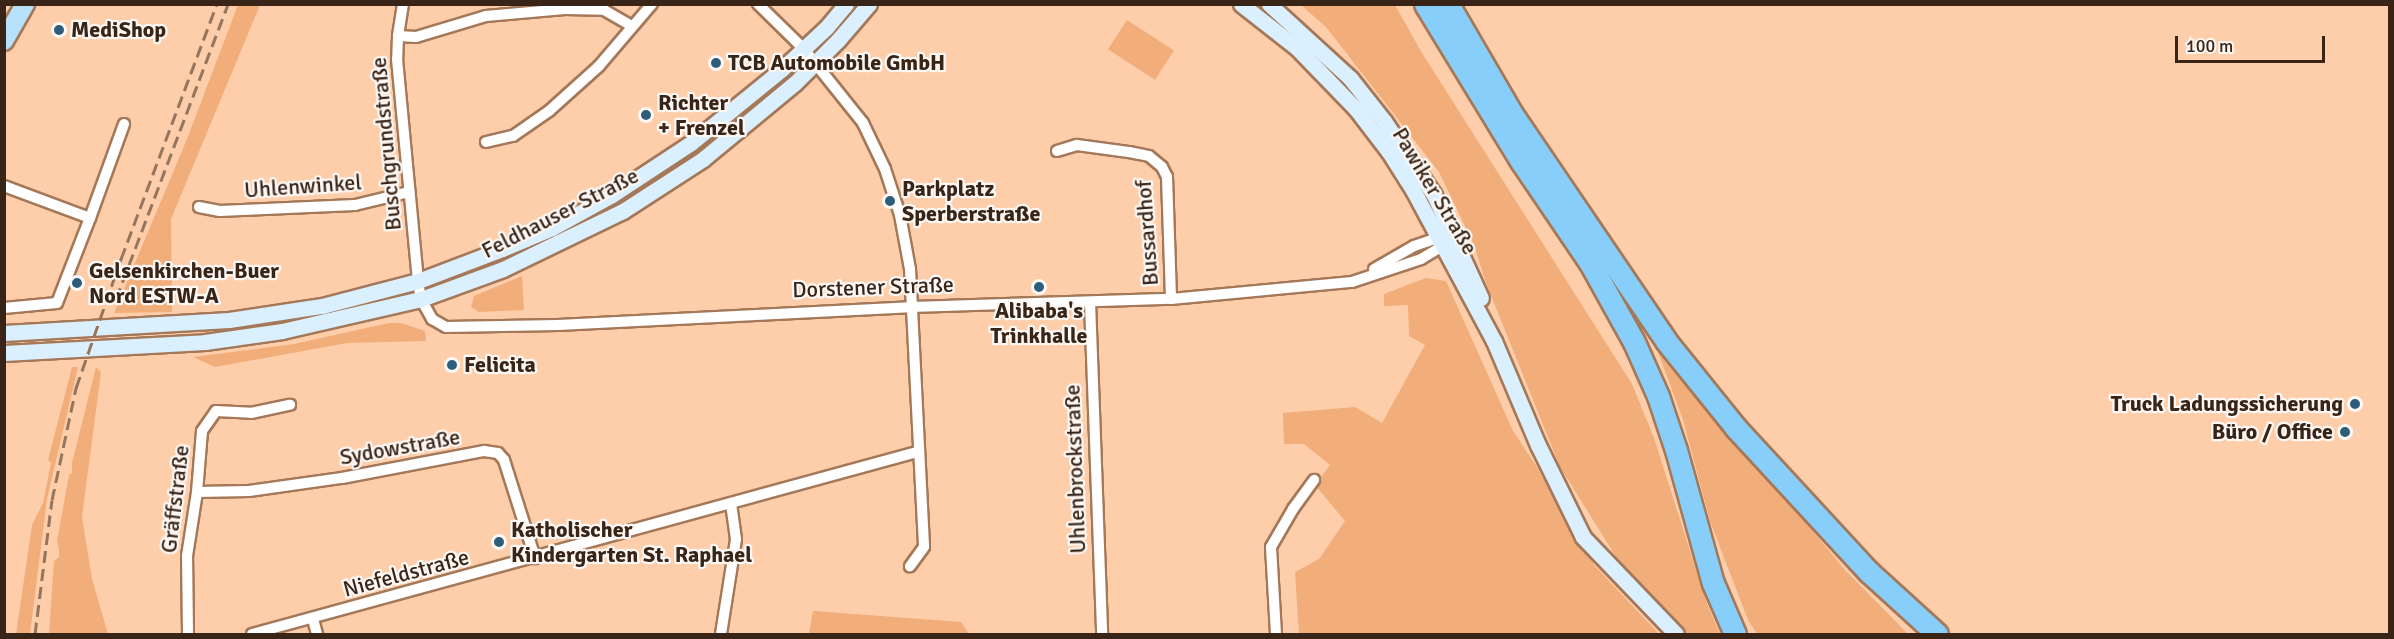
<!DOCTYPE html>
<html>
<head>
<meta charset="utf-8">
<style>
  body { margin:0 }
  #map { position:relative; width:2394px; height:639px; overflow:hidden; background:#fecdaa; font-family:Signika,sans-serif }
  div>[style] { position:absolute }
  .green>* { inset:0; background:#f1ad7a; transform-origin:0 0 }
  .roads { filter:drop-shadow(2px 0 #a47858) drop-shadow(-2px 0 #a47858) drop-shadow(0 2px #a47858) drop-shadow(0 -2px #a47858) }
  .street>* { height:10px; margin:-5px; padding:0 5px; transform-origin:5px; border-radius:5px; background:#fff }
  .secondary>* { height:15px; margin:-7.5px; padding:0 7.5px; transform-origin:7.5px; border-radius:7.5px; background:#dbf0fe }
  .primary>* { height:18px; margin:-9px; padding:0 9px; transform-origin:9px; border-radius:9px; background:#b7e2fc }
  .highway>* { height:21px; margin:-10.5px; padding:0 10.5px; transform-origin:10.5px; border-radius:10.5px; background:#87cefa }
  .rail>* { height:3px; margin-top:-1.5px; transform-origin:0; background:repeating-linear-gradient(90deg,#96755d 0 12px,transparent 0 18px) }
  .dots>* { width:16px; height:16px; translate:-50% -50%; box-sizing:border-box; border:3px solid #fef8f5; border-radius:50% }
  span { translate:-50% -50%; white-space:nowrap; text-align:center; line-height:1.15; -webkit-text-stroke:4.5px #fef8f5; paint-order:stroke }
  .poi-label { font-size:22px; color:#382518; font-weight:700 }
  .left { translate:0 -50%; text-align:left }
  .right { translate:-100% -50%; text-align:right }
  .street-label { font-size:22px; color:#382518 }
  .frame { position:absolute; inset:0; border:6px solid #382518; pointer-events:none }
  .scale { position:absolute; left:2175px; top:36px; width:150px; height:27px; box-sizing:border-box; border:3px solid #382518; border-top:0; padding-left:8px; font-size:18px; line-height:21px; white-space:nowrap; color:#382518; -webkit-text-stroke:4px #fef8f5; paint-order:stroke }
</style>
</head>
<body>
<div id="map">
  <div class="green">
    <i style="clip-path:polygon(238px 5px,260px 5px,171px 219px,172px 312px,114px 313px,187px 139px)"></i>
    <i style="clip-path:polygon(1301px 5px,1395px 5px,1422px 53px,1632px 384px,1654px 438px,1707px 604px,1720px 634px,1685px 633px,1628px 576px,1560px 467px,1486px 283px,1474px 245px,1439px 172px,1326px 27px)"></i>
    <i style="left:1127px;top:20px;width:56px;height:35px;rotate:33deg"></i>
    <i style="clip-path:polygon(522px 276px,524px 310px,479px 312px,471px 307px,474px 296px)"></i>
    <i style="clip-path:polygon(1426px 278px,1446px 281px,1513px 431px,1535px 464px,1594px 565px,1659px 634px,1299px 634px,1295px 572px,1319px 559px,1345px 521px,1315px 485px,1330px 465px,1304px 444px,1284px 444px,1283px 413px,1355px 407px,1382px 423px,1425px 345px,1409px 336px,1408px 305px,1384px 306px,1384px 294px)"></i>
    <i style="clip-path:polygon(389px 323px,401px 323px,425px 331px,426px 341px,347px 343px,215px 367px,193px 357px,294px 344px)"></i>
    <i style="clip-path:polygon(1654px 341px,1725px 432px,1763px 471px,1845px 570px,1908px 634px,1757px 634px,1748px 620px,1710px 521px,1683px 420px)"></i>
    <i style="clip-path:polygon(72px 367px,78px 367px,47px 499px,30px 634px,16px 634px,32px 525px,43px 503px,51px 463px,48px 460px)"></i>
    <i style="clip-path:polygon(96px 367px,101px 372px,82px 517px,92px 579px,108px 634px,49px 634px,54px 561px,59px 557px,59px 550px,57px 541px,69px 475px,72px 473px,72px 463px)"></i>
    <i style="clip-path:polygon(813px 611px,961px 622px,969px 634px,809px 634px)"></i>
  </div>
  <div class="roads">
    <div class="street">
      <i style="left:403px;top:4px;width:32px;rotate:99deg"></i>
      <i style="left:398px;top:36px;width:23px;rotate:92deg"></i>
      <i style="left:397px;top:59px;width:223px;rotate:84.6deg"></i>
      <i style="left:418px;top:281px;width:18px;rotate:81deg"></i>
      <i style="left:421px;top:299px;width:23px;rotate:61deg"></i>
      <i style="left:432px;top:319px;width:16px;rotate:30deg"></i>
      <i style="left:446px;top:327px;width:112px;rotate:-1deg"></i>
      <i style="left:558px;top:325px;width:352px;rotate:-2.9deg"></i>
      <i style="left:910px;top:307px;width:261px;rotate:-1.8deg"></i>
      <i style="left:1171px;top:299px;width:182px;rotate:-5.4deg"></i>
      <i style="left:1352px;top:282px;width:73px;rotate:-18.4deg"></i>
      <i style="left:1421px;top:259px;width:31px;rotate:-31deg"></i>
      <i style="left:758px;top:4px;width:63px;rotate:44.4deg"></i>
      <i style="left:803px;top:48px;width:96px;rotate:51.3deg"></i>
      <i style="left:863px;top:123px;width:51px;rotate:64.4deg"></i>
      <i style="left:885px;top:169px;width:48px;rotate:71.9deg"></i>
      <i style="left:900px;top:215px;width:55px;rotate:79.5deg"></i>
      <i style="left:910px;top:269px;width:278px;rotate:87.1deg"></i>
      <i style="left:924px;top:547px;width:24px;rotate:126deg"></i>
      <i style="left:398px;top:36px;width:18px;rotate:3deg"></i>
      <i style="left:416px;top:37px;width:73px;rotate:-16.7deg"></i>
      <i style="left:486px;top:16px;width:79px;rotate:-5.1deg"></i>
      <i style="left:565px;top:9px;width:39px;rotate:1deg"></i>
      <i style="left:604px;top:10px;width:32px;rotate:30deg"></i>
      <i style="left:486px;top:142px;width:28px;rotate:-13deg"></i>
      <i style="left:513px;top:136px;width:44px;rotate:-34.8deg"></i>
      <i style="left:549px;top:111px;width:67px;rotate:-42deg"></i>
      <i style="left:599px;top:66px;width:82px;rotate:-49.5deg"></i>
      <i style="left:1057px;top:151px;width:21px;rotate:-17deg"></i>
      <i style="left:1077px;top:145px;width:52px;rotate:7.7deg"></i>
      <i style="left:1129px;top:152px;width:20px;rotate:11deg"></i>
      <i style="left:1149px;top:156px;width:17px;rotate:40deg"></i>
      <i style="left:1162px;top:167px;width:11px;rotate:63deg"></i>
      <i style="left:1167px;top:177px;width:122px;rotate:88.1deg"></i>
      <i style="left:4px;top:186px;width:92px;rotate:20.4deg"></i>
      <i style="left:90px;top:218px;width:100px;rotate:-70.1deg"></i>
      <i style="left:199px;top:207px;width:21px;rotate:11deg"></i>
      <i style="left:220px;top:211px;width:135px;rotate:-2.5deg"></i>
      <i style="left:355px;top:205px;width:56px;rotate:-13.5deg"></i>
      <i style="left:1374px;top:269px;width:46px;rotate:-29.9deg"></i>
      <i style="left:1414px;top:246px;width:31px;rotate:-19deg"></i>
      <i style="left:1090px;top:302px;width:332px;rotate:87.9deg"></i>
      <i style="left:4px;top:308px;width:53px;rotate:-5.4deg"></i>
      <i style="left:57px;top:303px;width:91px;rotate:-68.8deg"></i>
      <i style="left:197px;top:492px;width:52px;rotate:-1.1deg"></i>
      <i style="left:249px;top:491px;width:94px;rotate:-8deg"></i>
      <i style="left:342px;top:478px;width:145px;rotate:-10.8deg"></i>
      <i style="left:484px;top:451px;width:14px;rotate:8deg"></i>
      <i style="left:498px;top:453px;width:9px;rotate:49deg"></i>
      <i style="left:504px;top:460px;width:103px;rotate:72.4deg"></i>
      <i style="left:313px;top:619px;width:16px;rotate:75deg"></i>
      <i style="left:188px;top:634px;width:78px;rotate:-90.7deg"></i>
      <i style="left:187px;top:556px;width:65px;rotate:-81.1deg"></i>
      <i style="left:197px;top:492px;width:61px;rotate:-85.3deg"></i>
      <i style="left:202px;top:431px;width:24px;rotate:-55deg"></i>
      <i style="left:216px;top:411px;width:35px;rotate:3deg"></i>
      <i style="left:251px;top:413px;width:40px;rotate:-12deg"></i>
      <i style="left:252px;top:634px;width:689px;rotate:-15.31deg"></i>
      <i style="left:721px;top:634px;width:96px;rotate:-81deg"></i>
      <i style="left:736px;top:539px;width:35px;rotate:-98deg"></i>
      <i style="left:1276px;top:634px;width:87px;rotate:-93.3deg"></i>
      <i style="left:1271px;top:547px;width:44px;rotate:-59.9deg"></i>
      <i style="left:1293px;top:509px;width:36px;rotate:-54deg"></i>
    </div>
    <div class="secondary">
      <i style="left:1241px;top:4px;width:71px;rotate:38.2deg"></i>
      <i style="left:1297px;top:48px;width:85px;rotate:46deg"></i>
      <i style="left:1356px;top:109px;width:54px;rotate:52.5deg"></i>
      <i style="left:1389px;top:152px;width:45px;rotate:57.7deg"></i>
      <i style="left:1413px;top:190px;width:171px;rotate:61.8deg"></i>
      <i style="left:1494px;top:341px;width:113px;rotate:67.1deg"></i>
      <i style="left:1538px;top:445px;width:102px;rotate:63.9deg"></i>
      <i style="left:1583px;top:537px;width:134px;rotate:46.2deg"></i>
      <i style="left:1269px;top:4px;width:110px;rotate:42.4deg"></i>
      <i style="left:1350px;top:78px;width:55px;rotate:51.7deg"></i>
      <i style="left:1384px;top:121px;width:89px;rotate:56deg"></i>
      <i style="left:1434px;top:195px;width:113px;rotate:65.5deg"></i>
      <i style="left:4px;top:333px;width:225px;rotate:-3.3deg"></i>
      <i style="left:229px;top:320px;width:94px;rotate:-8.6deg"></i>
      <i style="left:322px;top:306px;width:99px;rotate:-14.6deg"></i>
      <i style="left:418px;top:281px;width:90px;rotate:-20.9deg"></i>
      <i style="left:502px;top:249px;width:54px;rotate:-22.8deg"></i>
      <i style="left:552px;top:228px;width:68px;rotate:-28.8deg"></i>
      <i style="left:612px;top:195px;width:95px;rotate:-33.4deg"></i>
      <i style="left:691px;top:143px;width:117px;rotate:-39.1deg"></i>
      <i style="left:782px;top:69px;width:60px;rotate:-43deg"></i>
      <i style="left:826px;top:28px;width:31px;rotate:-50deg"></i>
      <i style="left:4px;top:353px;width:201px;rotate:-3.1deg"></i>
      <i style="left:205px;top:342px;width:78px;rotate:-8.1deg"></i>
      <i style="left:282px;top:331px;width:143px;rotate:-13deg"></i>
      <i style="left:421px;top:299px;width:87px;rotate:-20.1deg"></i>
      <i style="left:503px;top:269px;width:133px;rotate:-25.8deg"></i>
      <i style="left:623px;top:211px;width:95px;rotate:-33deg"></i>
      <i style="left:703px;top:159px;width:119px;rotate:-39.6deg"></i>
      <i style="left:795px;top:83px;width:61px;rotate:-45deg"></i>
      <i style="left:838px;top:40px;width:48px;rotate:-49.3deg"></i>
    </div>
    <div class="primary">
      <i style="left:4px;top:41px;width:43px;rotate:-60.4deg"></i>
    </div>
    <div class="highway">
      <i style="left:1425px;top:4px;width:184px;rotate:58.6deg"></i>
      <i style="left:1521px;top:161px;width:123px;rotate:55.9deg"></i>
      <i style="left:1590px;top:263px;width:90px;rotate:60.9deg"></i>
      <i style="left:1634px;top:342px;width:59px;rotate:66deg"></i>
      <i style="left:1658px;top:396px;width:57px;rotate:71.6deg"></i>
      <i style="left:1676px;top:450px;width:138px;rotate:74.5deg"></i>
      <i style="left:1713px;top:583px;width:56px;rotate:66.7deg"></i>
      <i style="left:1448px;top:4px;width:127px;rotate:59.8deg"></i>
      <i style="left:1512px;top:114px;width:274px;rotate:55.8deg"></i>
      <i style="left:1666px;top:341px;width:112px;rotate:51.2deg"></i>
      <i style="left:1736px;top:428px;width:196px;rotate:47.3deg"></i>
      <i style="left:1869px;top:572px;width:92px;rotate:42.4deg"></i>
    </div>
  </div>
  <div class="rail">
    <i style="left:116px;top:299px;width:316px;rotate:-69.2deg"></i>
    <i style="left:35px;top:634px;width:135px;rotate:-82.8deg"></i>
    <i style="left:52px;top:500px;width:115px;rotate:-77.9deg"></i>
    <i style="left:76px;top:388px;width:137px;rotate:-70.8deg"></i>
    <i style="left:121px;top:259px;width:272px;rotate:-69.4deg"></i>
  </div>
  <div class="dots">
    <i style="left:59px;top:30px;background:#2c5e7b"></i>
    <i style="left:716px;top:63px;background:#2c5e7b"></i>
    <i style="left:646px;top:115px;background:#2c5e7b"></i>
    <i style="left:890px;top:201px;background:#2c5e7b"></i>
    <i style="left:77px;top:283px;background:#2c5e7b"></i>
    <i style="left:1039px;top:287px;background:#2c5e7b"></i>
    <i style="left:452px;top:365px;background:#2c5e7b"></i>
    <i style="left:2355px;top:404px;background:#2c5e7b"></i>
    <i style="left:2345px;top:432px;background:#2c5e7b"></i>
    <i style="left:499px;top:542px;background:#2c5e7b"></i>
  </div>
  <div class="poi-label">
    <span class="left" style="left:71px;top:30px">MediShop</span>
    <span class="left" style="left:728px;top:63px">TCB Automobile GmbH</span>
    <span class="left" style="left:658px;top:115px">Richter<br>+ Frenzel</span>
    <span class="left" style="left:902px;top:201px">Parkplatz<br>Sperberstraße</span>
    <span class="left" style="left:89px;top:283px">Gelsenkirchen-Buer<br>Nord ESTW-A</span>
    <span style="left:1039px;top:323px">Alibaba's<br>Trinkhalle</span>
    <span class="left" style="left:464px;top:365px">Felicita</span>
    <span class="right" style="left:2343px;top:404px">Truck Ladungssicherung</span>
    <span class="right" style="left:2333px;top:432px">Büro / Office</span>
    <span class="left" style="left:511px;top:542px">Katholischer<br>Kindergarten St. Raphael</span>
  </div>
  <div class="street-label">
    <span style="left:386px;top:144px;rotate:-95deg">Buschgrundstraße</span>
    <span style="left:303px;top:186px;rotate:-4deg">Uhlenwinkel</span>
    <span style="left:1435px;top:191px;rotate:59deg">Pawiker Straße</span>
    <span style="left:560px;top:213px;rotate:-27deg">Feldhauser Straße</span>
    <span style="left:1147px;top:233px;rotate:-94deg">Bussardhof</span>
    <span style="left:873px;top:287px;rotate:-2deg">Dorstener Straße</span>
    <span style="left:400px;top:447px;rotate:-10deg">Sydowstraße</span>
    <span style="left:1075px;top:469px;rotate:-92deg">Uhlenbrockstraße</span>
    <span style="left:175px;top:499px;rotate:-83deg">Gräffstraße</span>
    <span style="left:406px;top:573px;rotate:-15deg">Niefeldstraße</span>
  </div>
  <div class="frame"></div>
  <div class="scale">100 m</div>
</div>
</body>
</html>
